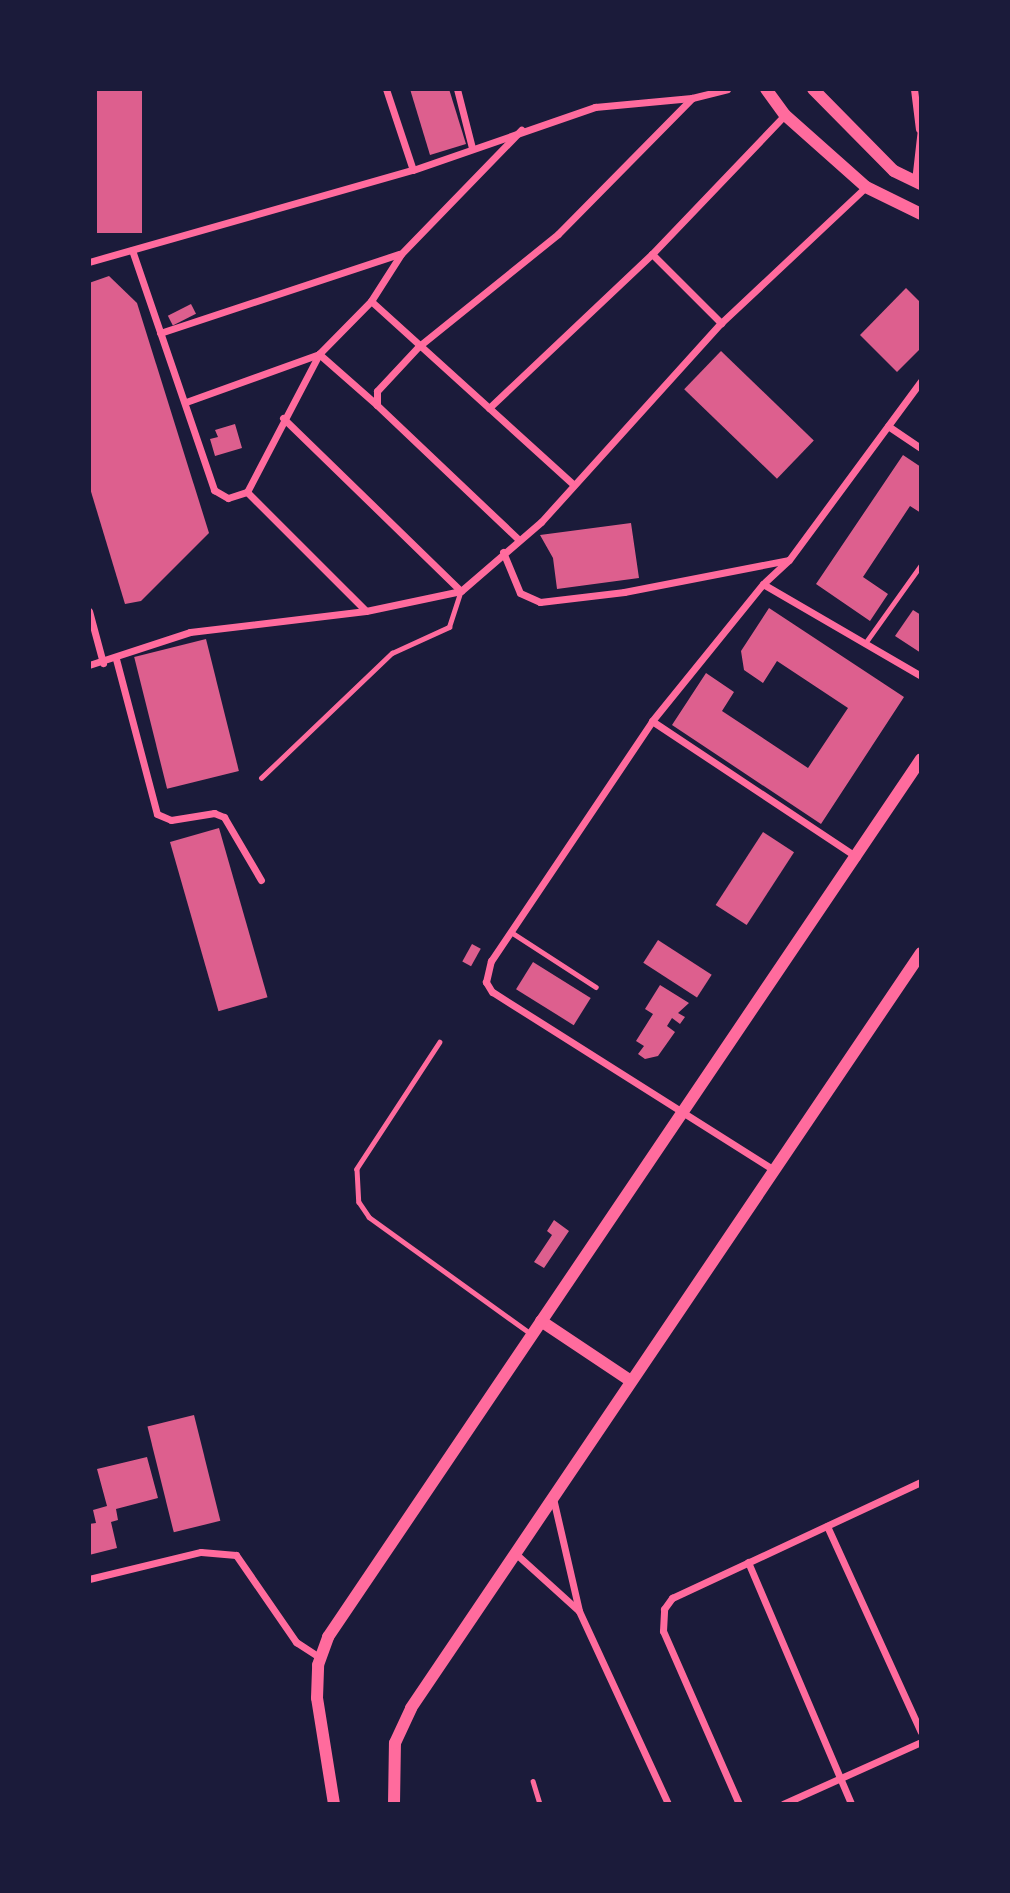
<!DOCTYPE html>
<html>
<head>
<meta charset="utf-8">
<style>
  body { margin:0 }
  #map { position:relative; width:1010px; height:1893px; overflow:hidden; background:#1b1b3a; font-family:Overpass,sans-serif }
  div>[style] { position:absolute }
  .building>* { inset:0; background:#dd5f8e; transform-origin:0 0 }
  .service>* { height:4.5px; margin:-2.25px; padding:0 2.25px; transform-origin:2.25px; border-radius:2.25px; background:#ff6b9d }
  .minor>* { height:7px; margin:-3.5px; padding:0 3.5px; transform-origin:3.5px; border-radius:3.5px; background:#ff6b9d }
  .secondary>* { height:12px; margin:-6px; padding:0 6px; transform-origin:6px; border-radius:6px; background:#ff6b9d }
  span { translate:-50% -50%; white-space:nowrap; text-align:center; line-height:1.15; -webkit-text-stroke:5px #1b1b3a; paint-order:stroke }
  .frame { position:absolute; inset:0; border:91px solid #1b1b3a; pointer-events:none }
</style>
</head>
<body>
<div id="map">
  <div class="building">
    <i style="left:97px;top:89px;width:45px;height:144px"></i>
    <i style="clip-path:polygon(410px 89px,449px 89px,466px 144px,430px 155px)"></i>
    <i style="clip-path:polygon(109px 276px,137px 303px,209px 533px,141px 601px,125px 604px,89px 485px,89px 283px)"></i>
    <i style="clip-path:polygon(906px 288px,921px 303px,921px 348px,897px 372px,860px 335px)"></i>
    <i style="left:191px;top:304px;width:11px;height:26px;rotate:63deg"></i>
    <i style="left:721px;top:351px;width:129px;height:53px;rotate:44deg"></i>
    <i style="clip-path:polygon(235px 424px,242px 448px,215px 456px,210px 439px,218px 437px,215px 430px)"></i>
    <i style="clip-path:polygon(903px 455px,921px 467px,921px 513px,910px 506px,863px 577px,888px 594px,870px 621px,816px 584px)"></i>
    <i style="clip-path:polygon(631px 523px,639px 578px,557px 589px,553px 558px,540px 535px)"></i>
    <i style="clip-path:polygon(769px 608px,904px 697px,821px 824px,672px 725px,706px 673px,734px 692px,722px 711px,808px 768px,848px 708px,777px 661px,763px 683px,744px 670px,741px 651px)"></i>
    <i style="clip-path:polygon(913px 610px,921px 615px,921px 653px,895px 636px)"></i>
    <i style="left:206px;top:639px;width:136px;height:74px;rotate:76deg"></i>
    <i style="left:219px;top:828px;width:176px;height:51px;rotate:74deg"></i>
    <i style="left:763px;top:832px;width:37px;height:87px;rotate:33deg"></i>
    <i style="left:658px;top:940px;width:64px;height:27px;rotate:33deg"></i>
    <i style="left:472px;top:944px;width:10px;height:20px;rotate:29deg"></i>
    <i style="left:533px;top:962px;width:68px;height:32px;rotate:32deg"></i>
    <i style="clip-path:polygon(660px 985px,689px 1003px,678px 1013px,685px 1017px,680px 1024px,672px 1018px,667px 1026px,675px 1032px,658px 1056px,645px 1059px,638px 1054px,644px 1046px,636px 1041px,653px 1014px,645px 1009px)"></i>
    <i style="clip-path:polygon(554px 1220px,569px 1231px,544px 1268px,534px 1262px,552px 1235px,547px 1231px)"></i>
    <i style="left:194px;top:1415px;width:109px;height:48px;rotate:76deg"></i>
    <i style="clip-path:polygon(147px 1457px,158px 1498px,116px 1509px,118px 1520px,111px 1522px,117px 1548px,89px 1555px,89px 1524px,96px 1523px,93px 1510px,107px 1506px,97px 1469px)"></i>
  </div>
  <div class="service">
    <i style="left:866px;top:642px;width:95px;rotate:-54.5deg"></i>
    <i style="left:261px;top:778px;width:181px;rotate:-43.7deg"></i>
    <i style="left:392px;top:653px;width:63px;rotate:-24.5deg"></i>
    <i style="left:449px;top:627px;width:38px;rotate:-72deg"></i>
    <i style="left:511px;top:932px;width:101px;rotate:32.9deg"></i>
    <i style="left:440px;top:1042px;width:152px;rotate:123.2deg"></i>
    <i style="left:357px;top:1169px;width:33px;rotate:87deg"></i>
    <i style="left:359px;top:1202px;width:18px;rotate:56deg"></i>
    <i style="left:369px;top:1217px;width:198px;rotate:35.8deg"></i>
    <i style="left:533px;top:1781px;width:24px;rotate:73deg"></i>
  </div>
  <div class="minor">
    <i style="left:386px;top:89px;width:85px;rotate:71.6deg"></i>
    <i style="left:457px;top:89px;width:61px;rotate:75.7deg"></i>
    <i style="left:914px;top:89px;width:40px;rotate:82.9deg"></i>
    <i style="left:915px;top:181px;width:53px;rotate:-83.5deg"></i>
    <i style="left:132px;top:250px;width:254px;rotate:71.1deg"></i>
    <i style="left:214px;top:490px;width:16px;rotate:30deg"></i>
    <i style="left:228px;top:498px;width:20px;rotate:-18deg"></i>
    <i style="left:247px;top:492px;width:156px;rotate:-62.4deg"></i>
    <i style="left:319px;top:354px;width:74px;rotate:-45.5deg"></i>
    <i style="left:371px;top:301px;width:56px;rotate:-57.4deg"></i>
    <i style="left:401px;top:254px;width:173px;rotate:-45.9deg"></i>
    <i style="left:652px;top:254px;width:98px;rotate:45deg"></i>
    <i style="left:89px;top:262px;width:337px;rotate:-15.9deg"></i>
    <i style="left:413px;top:170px;width:193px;rotate:-19.1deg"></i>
    <i style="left:595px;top:107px;width:97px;rotate:-5.3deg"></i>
    <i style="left:692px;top:98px;width:36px;rotate:-14deg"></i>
    <i style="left:371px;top:301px;width:273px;rotate:42.2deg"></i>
    <i style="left:160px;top:333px;width:252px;rotate:-18.3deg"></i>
    <i style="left:186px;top:402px;width:141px;rotate:-19.8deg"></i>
    <i style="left:319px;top:354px;width:77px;rotate:41.3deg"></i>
    <i style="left:489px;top:408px;width:224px;rotate:-43.4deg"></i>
    <i style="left:652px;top:254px;width:192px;rotate:-46.3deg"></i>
    <i style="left:283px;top:418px;width:248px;rotate:44.2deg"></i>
    <i style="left:888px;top:426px;width:40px;rotate:34deg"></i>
    <i style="left:247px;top:492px;width:168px;rotate:45deg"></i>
    <i style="left:518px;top:539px;width:195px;rotate:-136.5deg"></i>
    <i style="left:377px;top:405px;width:14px;rotate:-90deg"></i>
    <i style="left:377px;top:391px;width:60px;rotate:-47deg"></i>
    <i style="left:418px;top:347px;width:180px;rotate:-38.9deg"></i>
    <i style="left:558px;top:234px;width:191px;rotate:-45.4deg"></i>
    <i style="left:503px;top:552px;width:44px;rotate:67.5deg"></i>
    <i style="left:520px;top:593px;width:22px;rotate:24deg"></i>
    <i style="left:540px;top:602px;width:85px;rotate:-6.8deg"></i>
    <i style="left:624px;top:592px;width:167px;rotate:-11deg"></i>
    <i style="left:763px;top:584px;width:183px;rotate:30.2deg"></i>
    <i style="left:89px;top:611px;width:54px;rotate:74.9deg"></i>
    <i style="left:116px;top:659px;width:160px;rotate:75.2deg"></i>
    <i style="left:157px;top:814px;width:15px;rotate:23deg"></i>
    <i style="left:171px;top:820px;width:44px;rotate:-9.2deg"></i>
    <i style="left:214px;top:813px;width:11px;rotate:22deg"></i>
    <i style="left:224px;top:817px;width:73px;rotate:59.6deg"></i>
    <i style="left:89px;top:665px;width:106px;rotate:-18.1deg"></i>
    <i style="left:190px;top:632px;width:177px;rotate:-6.8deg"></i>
    <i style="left:366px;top:611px;width:97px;rotate:-11.9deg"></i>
    <i style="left:461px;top:591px;width:106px;rotate:-40.8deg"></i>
    <i style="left:541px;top:522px;width:268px;rotate:-47.9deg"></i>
    <i style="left:721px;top:323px;width:199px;rotate:-43.2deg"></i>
    <i style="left:652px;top:721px;width:246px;rotate:33.6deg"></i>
    <i style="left:774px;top:1170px;width:333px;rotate:-147.7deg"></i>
    <i style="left:492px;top:992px;width:12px;rotate:-121deg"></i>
    <i style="left:486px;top:982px;width:22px;rotate:-77deg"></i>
    <i style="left:491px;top:961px;width:289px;rotate:-56.1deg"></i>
    <i style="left:652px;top:721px;width:176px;rotate:-51deg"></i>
    <i style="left:763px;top:584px;width:35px;rotate:-43deg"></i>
    <i style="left:789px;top:560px;width:222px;rotate:-53.6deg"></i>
    <i style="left:553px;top:1498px;width:116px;rotate:77deg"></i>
    <i style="left:579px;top:1611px;width:213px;rotate:65.2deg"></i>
    <i style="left:827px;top:1526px;width:226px;rotate:65.5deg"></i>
    <i style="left:515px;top:1553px;width:86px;rotate:42.2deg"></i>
    <i style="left:748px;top:1562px;width:263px;rotate:66.9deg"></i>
    <i style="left:89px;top:1579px;width:115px;rotate:-13.6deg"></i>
    <i style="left:201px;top:1552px;width:35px;rotate:5deg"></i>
    <i style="left:236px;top:1555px;width:106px;rotate:55.4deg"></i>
    <i style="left:296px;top:1642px;width:30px;rotate:33deg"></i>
    <i style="left:739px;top:1804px;width:189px;rotate:-113.7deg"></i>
    <i style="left:663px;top:1631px;width:22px;rotate:-87deg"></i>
    <i style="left:664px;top:1609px;width:14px;rotate:-54deg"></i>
    <i style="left:672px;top:1598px;width:275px;rotate:-25deg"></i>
    <i style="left:783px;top:1804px;width:151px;rotate:-24.2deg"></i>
  </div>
  <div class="secondary">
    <i style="left:766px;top:89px;width:32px;rotate:54deg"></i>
    <i style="left:785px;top:115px;width:108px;rotate:41.6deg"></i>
    <i style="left:866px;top:187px;width:61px;rotate:26.1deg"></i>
    <i style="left:813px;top:89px;width:115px;rotate:45.4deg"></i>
    <i style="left:894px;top:171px;width:30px;rotate:26deg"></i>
    <i style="left:541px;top:1321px;width:108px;rotate:33.7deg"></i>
    <i style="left:334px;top:1804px;width:107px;rotate:-99.1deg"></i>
    <i style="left:317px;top:1698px;width:33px;rotate:-88deg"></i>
    <i style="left:318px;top:1665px;width:30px;rotate:-70deg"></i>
    <i style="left:328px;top:1637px;width:1059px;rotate:-55.96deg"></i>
    <i style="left:394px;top:1804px;width:61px;rotate:-89.1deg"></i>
    <i style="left:395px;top:1743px;width:38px;rotate:-65deg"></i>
    <i style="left:411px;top:1708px;width:911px;rotate:-55.96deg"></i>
  </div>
  <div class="frame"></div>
</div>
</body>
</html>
